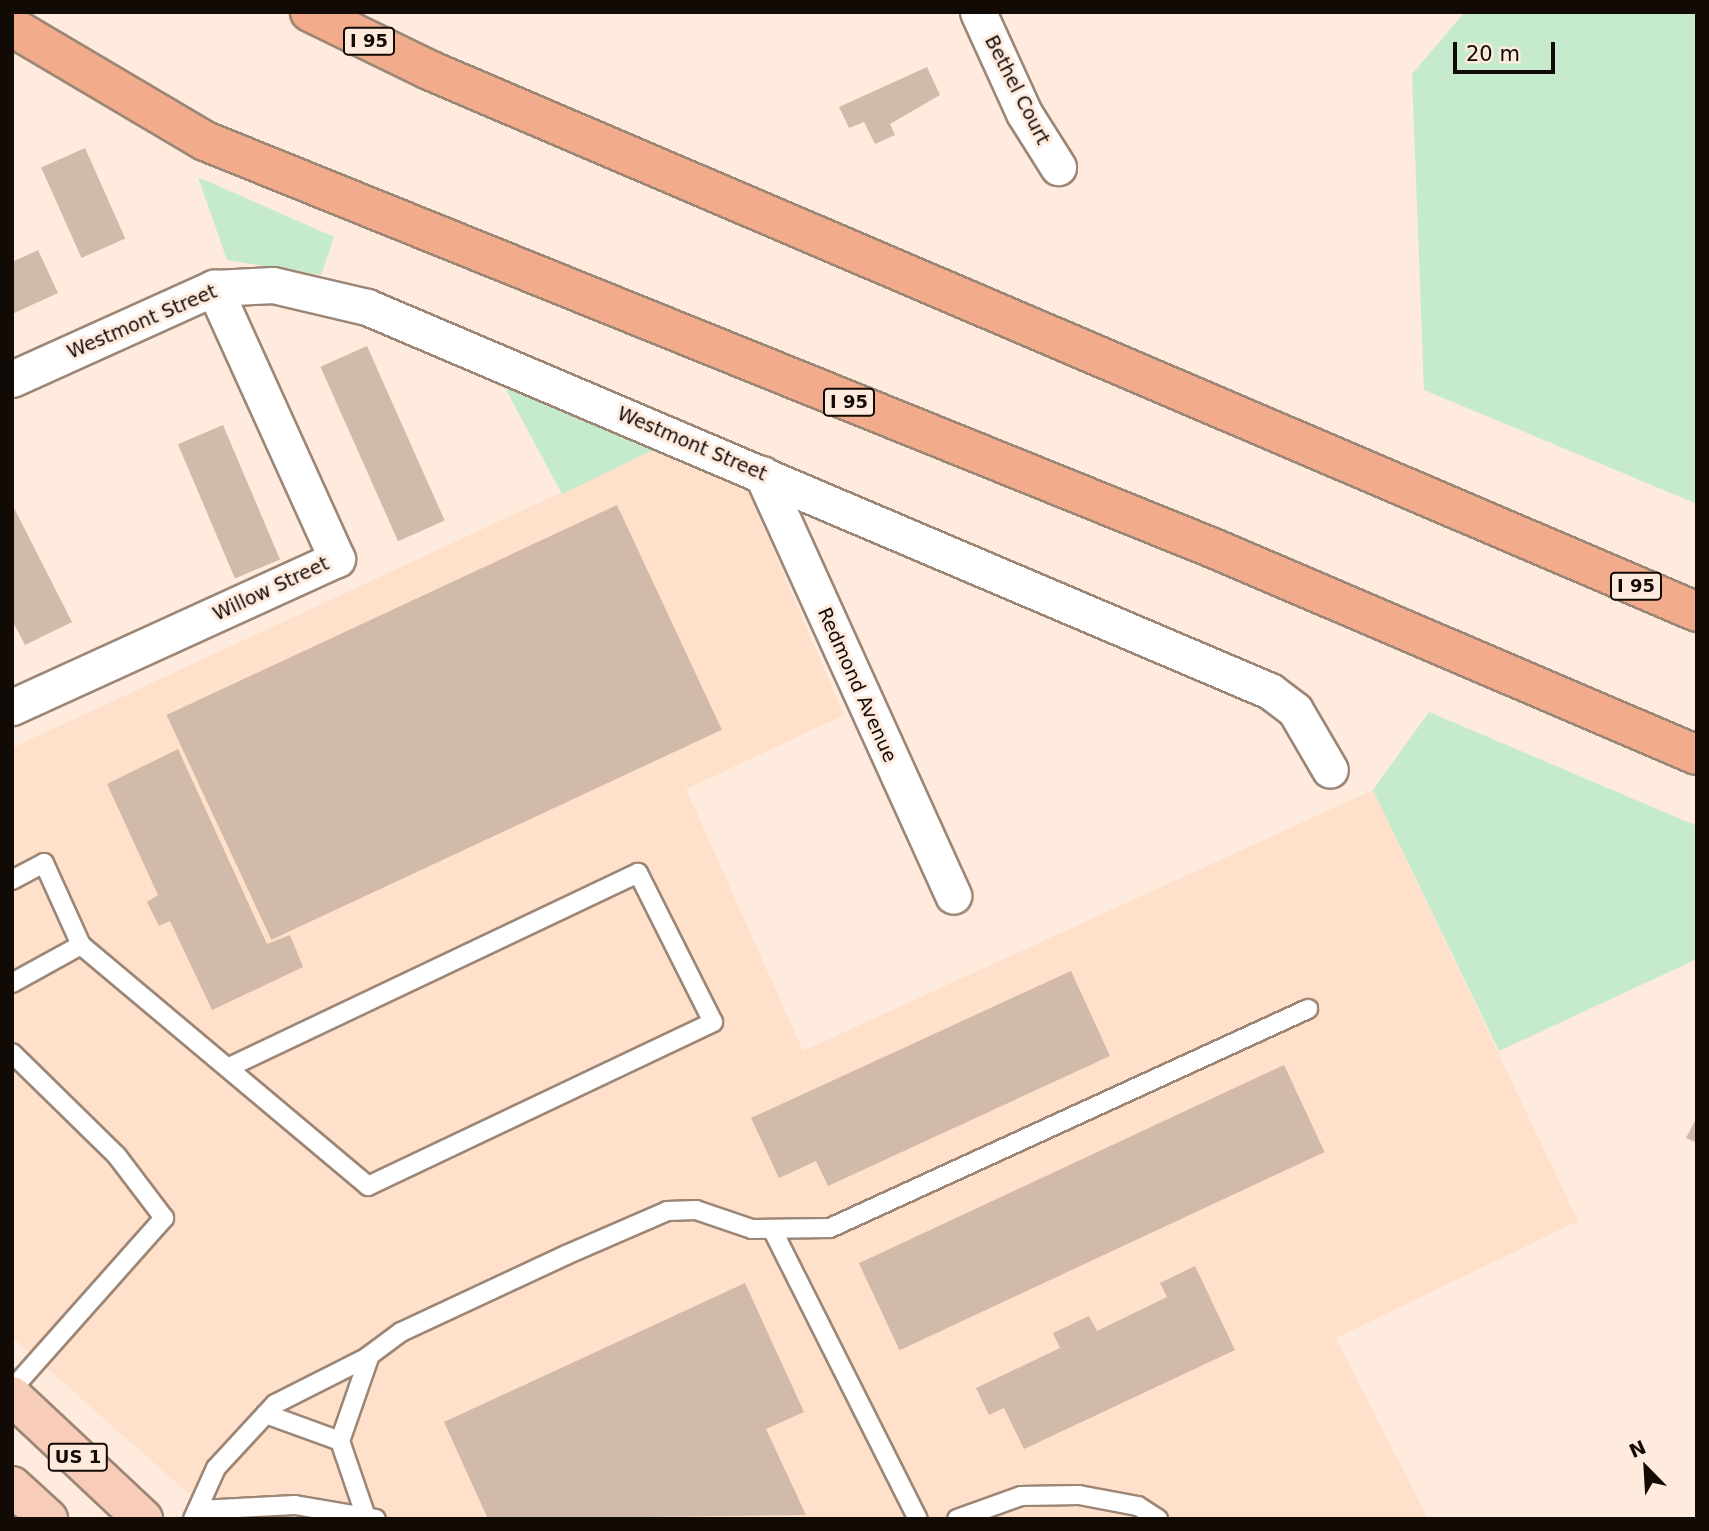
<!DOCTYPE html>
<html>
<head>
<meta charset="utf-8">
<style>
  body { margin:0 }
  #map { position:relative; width:1709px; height:1531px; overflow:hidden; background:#feebdd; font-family:"DejaVu Sans",sans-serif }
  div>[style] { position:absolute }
  .built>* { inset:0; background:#ffe0ca }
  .green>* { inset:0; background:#c5eacc }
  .building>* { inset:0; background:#d1baa9; transform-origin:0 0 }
  .roads { filter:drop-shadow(2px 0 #9c8676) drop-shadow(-2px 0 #9c8676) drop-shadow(0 2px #9c8676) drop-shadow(0 -2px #9c8676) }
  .service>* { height:18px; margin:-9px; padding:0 9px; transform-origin:9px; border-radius:9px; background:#fff }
  .minor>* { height:35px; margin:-17.5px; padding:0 17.5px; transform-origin:17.5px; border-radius:17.5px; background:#fff }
  .primary>* { height:38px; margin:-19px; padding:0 19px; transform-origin:19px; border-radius:19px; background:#f7cdb9 }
  .motorway>* { height:38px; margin:-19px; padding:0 19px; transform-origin:19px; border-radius:19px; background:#f2ac8b }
  span { translate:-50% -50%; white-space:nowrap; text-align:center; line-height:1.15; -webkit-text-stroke:6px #feebdd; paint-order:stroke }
  .shield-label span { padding:2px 5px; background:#feebdd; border:2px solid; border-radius:5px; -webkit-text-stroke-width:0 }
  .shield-label { font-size:18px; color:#110a05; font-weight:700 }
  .street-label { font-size:19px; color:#110a05 }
  .frame { position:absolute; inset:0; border:14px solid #110a05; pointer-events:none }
  .north { position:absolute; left:1611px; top:1433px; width:70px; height:70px; -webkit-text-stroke:5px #feebdd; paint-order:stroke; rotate:336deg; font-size:19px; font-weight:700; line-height:28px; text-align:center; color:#110a05 }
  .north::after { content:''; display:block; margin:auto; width:24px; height:32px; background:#110a05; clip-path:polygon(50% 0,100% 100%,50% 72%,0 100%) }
  .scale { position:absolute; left:1453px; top:42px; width:102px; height:32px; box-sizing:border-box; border:4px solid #110a05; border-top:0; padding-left:9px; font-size:21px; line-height:24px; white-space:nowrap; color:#110a05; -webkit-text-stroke:5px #feebdd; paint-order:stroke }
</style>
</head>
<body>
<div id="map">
  <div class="built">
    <i style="clip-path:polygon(657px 448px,744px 482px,844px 715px,686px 789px,803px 1051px,1373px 790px,1578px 1221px,1336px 1338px,1428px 1519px,217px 1519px,12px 1337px,12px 748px)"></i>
  </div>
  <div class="green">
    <i style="clip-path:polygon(1465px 12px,1697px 12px,1697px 504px,1424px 390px,1412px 74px)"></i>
    <i style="clip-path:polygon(198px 177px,334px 237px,321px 275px,227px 260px)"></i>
    <i style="clip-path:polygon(497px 373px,657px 448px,562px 494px)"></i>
    <i style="clip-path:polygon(1429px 712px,1697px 826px,1697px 959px,1499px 1051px,1373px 790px)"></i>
  </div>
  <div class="building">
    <i style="clip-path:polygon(927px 67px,940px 95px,890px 124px,895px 135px,875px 144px,864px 122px,849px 128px,839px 107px)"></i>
    <i style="left:85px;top:148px;width:99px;height:48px;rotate:66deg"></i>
    <i style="clip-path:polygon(38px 250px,58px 293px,12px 314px,12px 262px)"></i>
    <i style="left:367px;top:346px;width:191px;height:51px;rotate:66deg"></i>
    <i style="left:223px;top:425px;width:146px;height:49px;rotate:67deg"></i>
    <i style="clip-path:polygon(12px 504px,72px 622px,25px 645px,12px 620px)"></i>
    <i style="left:617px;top:505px;width:248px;height:497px;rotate:65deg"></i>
    <i style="clip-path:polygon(178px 749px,267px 944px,290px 935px,303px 967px,212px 1010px,170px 921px,159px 926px,147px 902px,158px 895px,107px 784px)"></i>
    <i style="clip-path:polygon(1071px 971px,1110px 1056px,828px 1186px,816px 1161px,779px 1178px,751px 1118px)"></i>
    <i style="left:1284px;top:1065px;width:96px;height:469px;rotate:65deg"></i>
    <i style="clip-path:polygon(1697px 1117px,1697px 1143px,1686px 1138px)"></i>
    <i style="clip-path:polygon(1195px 1266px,1235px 1350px,1024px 1449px,1004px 1408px,989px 1415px,976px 1388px,1060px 1348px,1053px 1333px,1089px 1316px,1097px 1331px,1167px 1297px,1160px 1283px)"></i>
    <i style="clip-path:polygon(745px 1283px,804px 1412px,766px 1429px,806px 1515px,488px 1519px,444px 1422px)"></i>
  </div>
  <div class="roads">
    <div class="service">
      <i style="left:12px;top:880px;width:36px;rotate:-28deg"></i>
      <i style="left:44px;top:863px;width:90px;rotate:65.7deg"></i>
      <i style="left:12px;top:983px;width:79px;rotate:-28.8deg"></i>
      <i style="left:81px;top:945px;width:375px;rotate:40deg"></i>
      <i style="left:368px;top:1186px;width:382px;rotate:-25.4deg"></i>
      <i style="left:713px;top:1022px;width:167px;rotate:-116.7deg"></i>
      <i style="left:638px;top:873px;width:452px;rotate:154.6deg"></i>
      <i style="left:12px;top:1053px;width:147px;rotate:44.4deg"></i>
      <i style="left:117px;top:1156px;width:78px;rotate:52.8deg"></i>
      <i style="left:164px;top:1218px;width:229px;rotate:131.6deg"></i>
      <i style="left:773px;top:1231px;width:322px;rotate:63.3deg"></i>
      <i style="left:266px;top:1414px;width:79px;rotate:20deg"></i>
      <i style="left:199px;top:1510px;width:96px;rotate:-3deg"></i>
      <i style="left:295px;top:1505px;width:82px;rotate:9.8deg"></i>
      <i style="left:365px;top:1514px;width:77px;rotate:-108.9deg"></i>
      <i style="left:340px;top:1441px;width:91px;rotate:-70.8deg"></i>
      <i style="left:193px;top:1519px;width:56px;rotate:-65.7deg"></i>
      <i style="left:216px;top:1468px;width:87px;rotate:-47.3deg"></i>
      <i style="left:275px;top:1404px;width:102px;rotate:-26.8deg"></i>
      <i style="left:366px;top:1358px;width:44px;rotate:-36.6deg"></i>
      <i style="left:401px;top:1332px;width:182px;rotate:-25deg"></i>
      <i style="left:566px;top:1255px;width:110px;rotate:-23.5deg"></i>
      <i style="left:667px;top:1211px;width:29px;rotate:-2deg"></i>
      <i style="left:696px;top:1210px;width:59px;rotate:18.7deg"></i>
      <i style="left:752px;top:1229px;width:78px;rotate:-0.7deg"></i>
      <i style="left:830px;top:1228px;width:526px;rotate:-24.62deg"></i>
      <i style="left:957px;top:1519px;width:68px;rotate:-19.8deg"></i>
      <i style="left:1021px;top:1496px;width:58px;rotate:-1deg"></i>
      <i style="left:1079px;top:1495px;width:60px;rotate:10.6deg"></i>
      <i style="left:1138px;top:1506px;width:24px;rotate:33deg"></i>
    </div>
    <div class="minor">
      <i style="left:978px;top:12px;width:111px;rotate:65.5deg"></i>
      <i style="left:1024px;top:113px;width:64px;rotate:57.8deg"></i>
      <i style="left:12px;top:379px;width:222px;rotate:-24.3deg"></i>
      <i style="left:214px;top:288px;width:59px;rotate:-2.9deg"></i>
      <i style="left:273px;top:285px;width:97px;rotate:13.2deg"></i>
      <i style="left:367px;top:307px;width:981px;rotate:23.04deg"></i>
      <i style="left:1270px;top:691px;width:31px;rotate:37deg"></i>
      <i style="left:1295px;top:710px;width:69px;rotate:59.7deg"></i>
      <i style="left:762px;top:474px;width:463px;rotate:65.6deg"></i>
      <i style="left:12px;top:707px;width:357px;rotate:-24.5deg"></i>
      <i style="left:337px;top:559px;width:298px;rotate:-114.4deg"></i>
    </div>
    <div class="primary">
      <i style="left:12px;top:1396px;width:180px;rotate:43.2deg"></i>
      <i style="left:12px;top:1486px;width:49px;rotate:42.5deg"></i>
    </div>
    <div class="motorway">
      <i style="left:310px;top:12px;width:132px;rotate:26deg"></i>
      <i style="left:429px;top:70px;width:1379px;rotate:23.14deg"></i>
      <i style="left:12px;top:27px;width:224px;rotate:30.6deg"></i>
      <i style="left:205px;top:141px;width:1087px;rotate:21.99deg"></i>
      <i style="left:1213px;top:548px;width:526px;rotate:23.16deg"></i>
    </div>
  </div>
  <div class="shield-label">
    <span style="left:369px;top:41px">I 95</span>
    <span style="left:849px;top:402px">I 95</span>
    <span style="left:1636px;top:586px">I 95</span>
    <span style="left:78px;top:1457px">US 1</span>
  </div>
  <div class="street-label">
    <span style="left:1017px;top:90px;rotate:63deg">Bethel Court</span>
    <span style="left:142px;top:322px;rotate:-23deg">Westmont Street</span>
    <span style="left:692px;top:444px;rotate:23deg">Westmont Street</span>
    <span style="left:271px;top:589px;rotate:-25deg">Willow Street</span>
    <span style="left:857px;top:685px;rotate:66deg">Redmond Avenue</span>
  </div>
  <div class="frame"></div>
  <div class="north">N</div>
  <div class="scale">20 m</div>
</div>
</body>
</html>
